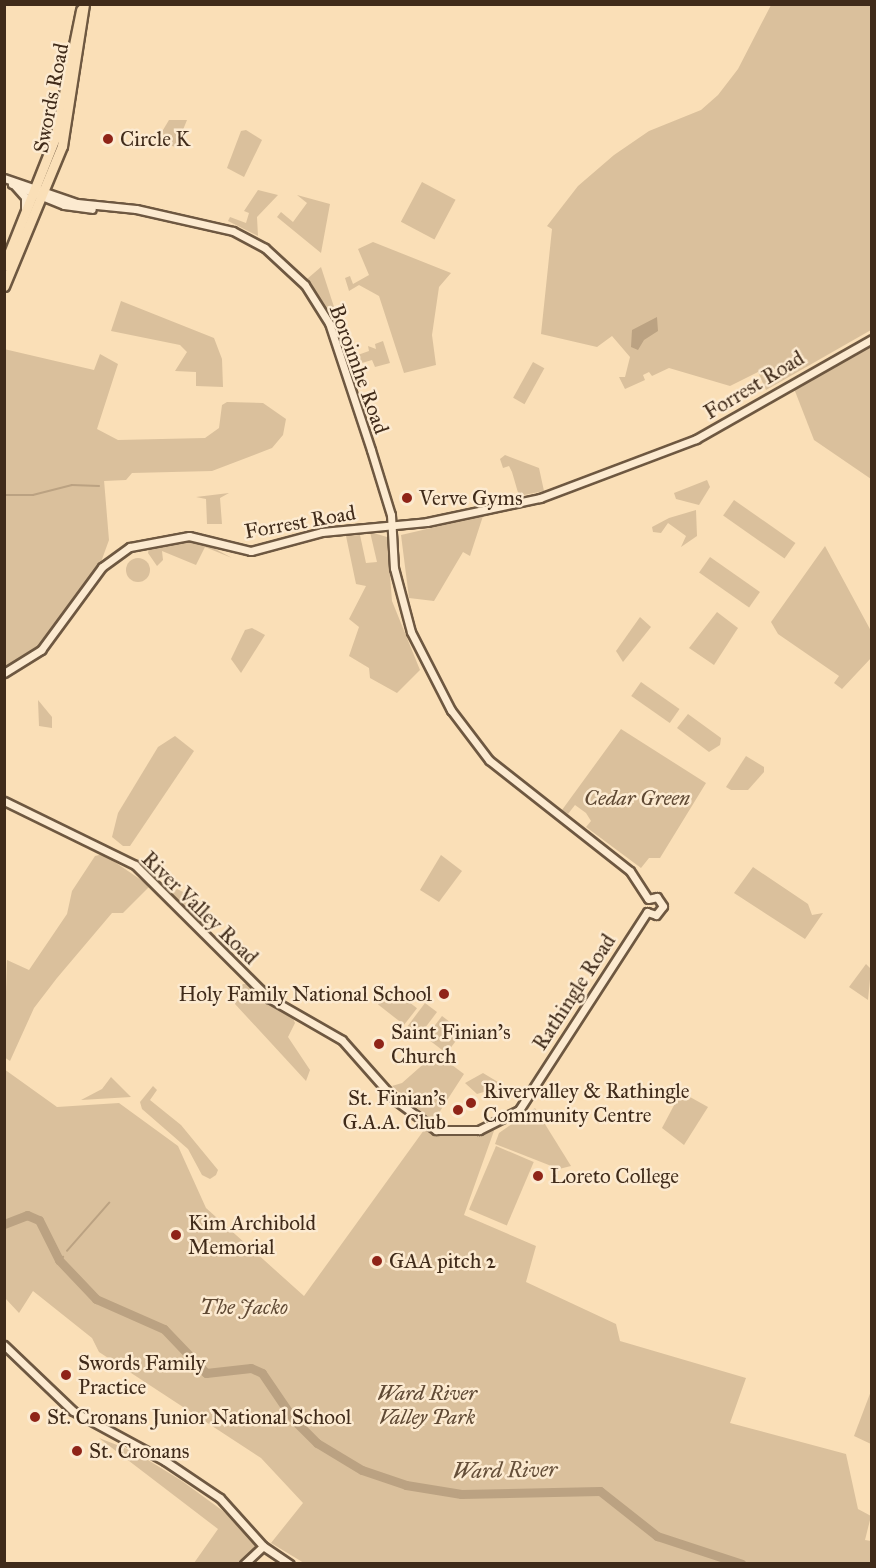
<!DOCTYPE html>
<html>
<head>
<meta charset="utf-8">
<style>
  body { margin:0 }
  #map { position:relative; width:876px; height:1568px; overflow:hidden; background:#fadfb7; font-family:"IM FELL Great Primer",serif }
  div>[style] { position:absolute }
  .green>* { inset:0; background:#dac09c; transform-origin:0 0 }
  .round { border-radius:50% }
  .water>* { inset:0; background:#bba282 }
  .stream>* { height:1.5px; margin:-0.75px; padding:0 0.75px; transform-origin:0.75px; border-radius:0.75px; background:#bba282 }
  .river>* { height:9px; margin:-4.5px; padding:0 4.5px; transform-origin:4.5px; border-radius:4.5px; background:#bba282 }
  .roads { filter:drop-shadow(2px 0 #6e5841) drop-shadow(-2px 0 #6e5841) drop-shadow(0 2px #6e5841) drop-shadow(0 -2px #6e5841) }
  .minor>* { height:7px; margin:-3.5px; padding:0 3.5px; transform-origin:3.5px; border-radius:3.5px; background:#fcead0 }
  .major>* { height:9px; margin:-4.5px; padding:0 4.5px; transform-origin:4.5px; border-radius:4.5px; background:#fadfb7 }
  .dots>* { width:16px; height:16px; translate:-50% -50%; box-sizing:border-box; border:3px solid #fcead0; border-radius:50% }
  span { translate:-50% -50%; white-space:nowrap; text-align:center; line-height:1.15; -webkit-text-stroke:5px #fcead0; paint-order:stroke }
  .street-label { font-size:21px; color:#402b1a }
  .poi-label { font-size:21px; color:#402b1a }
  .left { translate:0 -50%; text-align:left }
  .right { translate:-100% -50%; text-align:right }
  .park-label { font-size:21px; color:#5f4934; font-style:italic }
  .water-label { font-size:22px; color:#654f39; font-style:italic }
  .frame { position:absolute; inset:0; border:6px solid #402b1a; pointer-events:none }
</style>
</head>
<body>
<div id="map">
  <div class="green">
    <i style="clip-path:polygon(771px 5px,871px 5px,871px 330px,766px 390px,758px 372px,730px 386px,669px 368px,652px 376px,649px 372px,643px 375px,645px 380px,625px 389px,619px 377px,625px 377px,630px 357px,612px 336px,597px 347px,541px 334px,552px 229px,547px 226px,578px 186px,614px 155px,649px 131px,701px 110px,718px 95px,738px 69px)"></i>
    <i style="clip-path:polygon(169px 120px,187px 120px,176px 147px,164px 144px,163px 130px)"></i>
    <i style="clip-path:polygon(246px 130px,262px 140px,244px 177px,227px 168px,241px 131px)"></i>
    <i style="left:422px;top:182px;width:38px;height:45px;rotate:28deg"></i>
    <i style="clip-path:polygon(258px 190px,278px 195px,257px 217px,258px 236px,228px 221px,230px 217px,246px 223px,249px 213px,244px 211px)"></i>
    <i style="clip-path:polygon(297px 195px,330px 204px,321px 253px,277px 217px,281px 212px,293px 222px,307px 203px)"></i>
    <i style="clip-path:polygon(373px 242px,451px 273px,439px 287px,432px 335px,436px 365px,404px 373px,379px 296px,359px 285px,349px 291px,345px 278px,350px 276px,353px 284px,369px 275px,358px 249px)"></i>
    <i style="clip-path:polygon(321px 267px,335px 310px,330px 312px,307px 279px)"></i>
    <i style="clip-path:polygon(121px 301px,214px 338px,222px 359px,223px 387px,196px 386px,196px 372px,175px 371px,187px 352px,180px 345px,111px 331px)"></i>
    <i style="clip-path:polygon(383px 341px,390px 363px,375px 367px,372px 360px,355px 365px,352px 357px,369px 351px,368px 346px,376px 349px,375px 344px)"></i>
    <i style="clip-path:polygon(871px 346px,871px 479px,814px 440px,793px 386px)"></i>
    <i style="clip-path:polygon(4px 349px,94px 370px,100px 354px,118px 364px,97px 429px,118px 440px,205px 438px,219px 428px,222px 405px,227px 402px,263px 403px,286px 419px,283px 435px,272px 448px,212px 471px,132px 473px,126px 480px,104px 481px,102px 456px,109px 540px,97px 573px,41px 650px,4px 673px)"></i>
    <i style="left:533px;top:362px;width:13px;height:41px;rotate:29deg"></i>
    <i style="clip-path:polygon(505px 455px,539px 468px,544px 491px,519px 496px,512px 472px,509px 466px,503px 468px,500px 459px)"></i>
    <i style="clip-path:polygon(707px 480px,710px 487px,699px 505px,676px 499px,674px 493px)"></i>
    <i style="clip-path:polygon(229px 493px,220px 498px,222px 524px,207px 524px,206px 499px,196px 497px)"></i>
    <i style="left:734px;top:500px;width:75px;height:19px;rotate:35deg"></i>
    <i style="clip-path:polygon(696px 510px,697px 536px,681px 547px,686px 536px,668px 523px,661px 533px,653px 532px,652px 527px,669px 518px)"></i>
    <i style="clip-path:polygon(483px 516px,470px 556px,463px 552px,434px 601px,409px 598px,401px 535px)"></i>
    <i style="clip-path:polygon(370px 532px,387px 537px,392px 601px,420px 670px,397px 693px,370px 678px,369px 668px,349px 656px,359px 627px,349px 619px,366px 586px,356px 584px,346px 536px,360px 535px,366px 563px,377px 562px)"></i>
    <i style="clip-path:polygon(192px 542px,206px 544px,232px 558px,205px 547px,196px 565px,162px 551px,163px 560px,157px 566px,148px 553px,149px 548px,165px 544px)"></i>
    <i style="clip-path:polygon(825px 546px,871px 631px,871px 658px,842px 689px,834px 683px,839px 676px,778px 634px,771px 622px)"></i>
    <i style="left:710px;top:557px;width:61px;height:19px;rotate:35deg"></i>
    <i class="round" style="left:126px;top:558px;width:24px;height:24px"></i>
    <i style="clip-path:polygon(717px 612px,738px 628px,714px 665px,689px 648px)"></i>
    <i style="clip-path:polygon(640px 617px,651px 627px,623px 662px,616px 651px)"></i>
    <i style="clip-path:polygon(252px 628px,265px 635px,241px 673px,231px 659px,245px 630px)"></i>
    <i style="left:641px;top:682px;width:47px;height:17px;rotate:35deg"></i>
    <i style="clip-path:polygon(38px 700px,52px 717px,52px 728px,39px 726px)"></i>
    <i style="clip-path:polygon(688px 714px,721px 738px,720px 745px,709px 752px,677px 728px)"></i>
    <i style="clip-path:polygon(621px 729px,706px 783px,660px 858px,649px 858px,641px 868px,586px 827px,591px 821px,586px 813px,575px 805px,568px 814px,562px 810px)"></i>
    <i style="clip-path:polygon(175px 736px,194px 751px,130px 846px,123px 846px,112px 837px,118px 813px,158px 747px)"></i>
    <i style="clip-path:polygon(746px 756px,764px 767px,764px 772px,748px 790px,731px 790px,726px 787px)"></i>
    <i style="clip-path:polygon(103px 854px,150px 886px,123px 913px,112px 913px,57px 978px,34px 1008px,10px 1061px,4px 1057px,7px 960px,29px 970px,67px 914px,72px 891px,95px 856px)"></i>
    <i style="clip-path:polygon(441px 855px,462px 871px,439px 902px,420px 890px)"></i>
    <i style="clip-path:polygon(753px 867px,808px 904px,812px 915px,823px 913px,805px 939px,734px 893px)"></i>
    <i style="clip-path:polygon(177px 889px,208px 904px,199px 917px,209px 925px,206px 929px,171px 895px)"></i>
    <i style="clip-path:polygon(866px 964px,871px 969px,868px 1000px,849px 987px)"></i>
    <i style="clip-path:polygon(243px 984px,250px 984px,292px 1016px,295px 1023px,288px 1037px,310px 1070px,306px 1081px,235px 1004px,234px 996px)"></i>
    <i style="left:391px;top:988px;width:33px;height:21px;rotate:38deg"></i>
    <i style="left:425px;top:1003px;width:15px;height:29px;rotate:37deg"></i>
    <i style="left:442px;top:1016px;width:26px;height:27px;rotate:37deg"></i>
    <i style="clip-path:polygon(436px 1053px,464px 1074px,433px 1122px,392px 1086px,402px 1083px)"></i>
    <i style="clip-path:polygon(4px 1069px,57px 1107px,119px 1103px,178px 1146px,206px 1208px,304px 1296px,424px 1130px,457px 1135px,495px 1128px,464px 1215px,536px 1246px,526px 1282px,616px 1324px,620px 1341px,746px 1378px,730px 1423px,846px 1454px,858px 1509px,871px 1516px,865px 1540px,871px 1541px,871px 1563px,304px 1563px,271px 1543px,303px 1503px,261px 1458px,99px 1352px,92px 1338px,33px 1291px,19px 1313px,5px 1298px)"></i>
    <i style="clip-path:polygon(483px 1073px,503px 1085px,492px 1097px,487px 1091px,477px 1094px,465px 1083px)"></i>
    <i style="clip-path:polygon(111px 1077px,131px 1097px,81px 1100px,102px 1089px)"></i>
    <i style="clip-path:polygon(153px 1086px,157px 1090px,150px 1100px,181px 1125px,218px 1170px,216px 1175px,210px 1179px,202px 1175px,188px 1149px,142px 1109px,140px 1102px)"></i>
    <i style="clip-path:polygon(681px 1092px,708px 1107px,684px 1145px,662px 1128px)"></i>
    <i style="clip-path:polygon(535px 1108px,571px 1166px,559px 1169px,495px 1144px,499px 1133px)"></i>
    <i style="left:496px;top:1146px;width:41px;height:69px;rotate:23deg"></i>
    <i style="clip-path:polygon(871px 1391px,871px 1444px,854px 1436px)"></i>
    <i style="clip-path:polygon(99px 1438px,135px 1452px,182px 1481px,223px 1511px,257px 1547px,241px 1563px,194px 1563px,218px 1529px)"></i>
  </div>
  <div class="water">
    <i style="clip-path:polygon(657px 317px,658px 331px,644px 340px,638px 350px,631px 347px,632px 330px)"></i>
  </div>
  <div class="stream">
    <i style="left:4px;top:495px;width:29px"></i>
    <i style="left:33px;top:495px;width:40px;rotate:-14.4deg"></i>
    <i style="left:72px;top:485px;width:27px;rotate:2deg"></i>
    <i style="left:67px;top:1251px;width:64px;rotate:-48.8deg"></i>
    <i style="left:59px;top:1260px;width:5px;rotate:-37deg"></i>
  </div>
  <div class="river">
    <i style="left:4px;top:1224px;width:25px;rotate:-21deg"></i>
    <i style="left:27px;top:1215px;width:13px;rotate:23deg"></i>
    <i style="left:39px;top:1220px;width:45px;rotate:63.4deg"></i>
    <i style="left:59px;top:1260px;width:54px;rotate:46.5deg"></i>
    <i style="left:96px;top:1299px;width:74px;rotate:23.8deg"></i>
    <i style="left:164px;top:1329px;width:61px;rotate:46.3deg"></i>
    <i style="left:206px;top:1373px;width:45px;rotate:-6.3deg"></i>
    <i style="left:251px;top:1368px;width:12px;rotate:24deg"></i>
    <i style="left:262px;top:1373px;width:57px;rotate:55.8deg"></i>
    <i style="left:294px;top:1420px;width:33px;rotate:45deg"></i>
    <i style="left:317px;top:1443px;width:52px;rotate:31deg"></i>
    <i style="left:362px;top:1470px;width:46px;rotate:18.8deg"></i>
    <i style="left:406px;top:1485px;width:56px;rotate:9.3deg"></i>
    <i style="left:461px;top:1494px;width:139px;rotate:-1.2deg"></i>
    <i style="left:600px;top:1491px;width:73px;rotate:38.3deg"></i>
    <i style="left:657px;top:1536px;width:89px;rotate:18.2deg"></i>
  </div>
  <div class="roads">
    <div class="minor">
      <i style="left:4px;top:178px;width:77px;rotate:18.9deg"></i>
      <i style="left:77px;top:203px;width:59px;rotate:5.8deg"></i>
      <i style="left:136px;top:209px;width:99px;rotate:12.8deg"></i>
      <i style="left:233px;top:231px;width:36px;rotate:28deg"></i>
      <i style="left:265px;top:248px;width:54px;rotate:42.8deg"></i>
      <i style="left:305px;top:285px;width:45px;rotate:57.7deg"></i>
      <i style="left:329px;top:323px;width:134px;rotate:71.7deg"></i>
      <i style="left:371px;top:450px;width:68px;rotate:72.9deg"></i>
      <i style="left:391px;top:515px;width:53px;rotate:86.8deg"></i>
      <i style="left:394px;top:568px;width:66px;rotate:75.1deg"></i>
      <i style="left:411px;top:632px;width:88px;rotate:62.9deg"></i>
      <i style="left:451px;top:710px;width:63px;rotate:52.8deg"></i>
      <i style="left:489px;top:760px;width:179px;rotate:38.2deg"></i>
      <i style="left:630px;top:871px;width:33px;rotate:57deg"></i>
      <i style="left:12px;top:184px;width:56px;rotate:22deg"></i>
      <i style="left:64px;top:205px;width:28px;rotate:8deg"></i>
      <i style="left:16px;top:187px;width:13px;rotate:48deg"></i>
      <i style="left:25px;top:197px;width:11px;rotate:90deg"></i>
      <i style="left:4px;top:673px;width:44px;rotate:-31.9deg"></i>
      <i style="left:41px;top:650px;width:103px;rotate:-53.7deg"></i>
      <i style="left:102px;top:567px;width:34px;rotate:-36deg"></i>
      <i style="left:130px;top:547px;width:60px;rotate:-10.6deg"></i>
      <i style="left:189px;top:536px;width:64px;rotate:13.6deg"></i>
      <i style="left:251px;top:551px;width:73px;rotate:-15deg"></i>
      <i style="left:322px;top:532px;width:105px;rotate:-5.4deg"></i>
      <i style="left:427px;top:522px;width:116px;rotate:-12deg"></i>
      <i style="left:540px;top:498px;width:167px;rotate:-20.7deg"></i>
      <i style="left:696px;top:439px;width:202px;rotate:-29.6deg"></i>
      <i style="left:4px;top:801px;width:146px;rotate:26deg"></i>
      <i style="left:135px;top:865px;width:189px;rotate:44.8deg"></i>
      <i style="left:269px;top:998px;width:84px;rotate:29.9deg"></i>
      <i style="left:342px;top:1040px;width:80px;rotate:48.5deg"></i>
      <i style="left:395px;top:1100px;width:51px;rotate:36.2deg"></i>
      <i style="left:436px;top:1130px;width:43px"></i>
      <i style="left:479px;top:1130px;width:45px;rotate:-26.6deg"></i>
      <i style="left:519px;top:1110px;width:236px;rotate:-57.1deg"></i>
      <i style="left:647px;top:912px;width:9px;rotate:18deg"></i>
      <i style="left:656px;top:915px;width:11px;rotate:-52deg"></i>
      <i style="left:663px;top:906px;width:11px;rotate:-124deg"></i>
      <i style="left:657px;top:897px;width:9px;rotate:167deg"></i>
      <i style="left:4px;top:1345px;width:95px;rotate:43.7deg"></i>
      <i style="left:73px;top:1411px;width:105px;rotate:28.5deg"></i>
      <i style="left:165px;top:1461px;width:66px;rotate:33.9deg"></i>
      <i style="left:220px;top:1498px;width:64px;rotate:48.1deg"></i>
      <i style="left:263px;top:1546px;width:32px;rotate:34deg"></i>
      <i style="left:244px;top:1564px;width:26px;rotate:-43deg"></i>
    </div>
    <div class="major">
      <i style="left:4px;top:266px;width:138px;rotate:-68.3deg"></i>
      <i style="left:55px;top:138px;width:131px;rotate:-78.5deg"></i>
      <i style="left:4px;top:286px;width:152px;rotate:-67.5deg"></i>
      <i style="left:62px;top:146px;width:144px;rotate:-81.2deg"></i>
    </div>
  </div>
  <div class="dots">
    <i style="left:108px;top:139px;background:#8f2418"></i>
    <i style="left:407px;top:498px;background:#8f2418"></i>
    <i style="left:444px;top:994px;background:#8f2418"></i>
    <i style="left:379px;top:1044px;background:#8f2418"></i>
    <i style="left:471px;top:1103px;background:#8f2418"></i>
    <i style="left:458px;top:1110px;background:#8f2418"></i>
    <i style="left:538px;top:1176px;background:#8f2418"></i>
    <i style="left:176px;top:1235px;background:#8f2418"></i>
    <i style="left:377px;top:1261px;background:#8f2418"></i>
    <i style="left:66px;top:1375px;background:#8f2418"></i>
    <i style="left:35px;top:1417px;background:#8f2418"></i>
    <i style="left:77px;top:1451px;background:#8f2418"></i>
  </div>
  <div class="street-label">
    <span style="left:51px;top:98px;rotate:-79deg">Swords Road</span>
    <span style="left:359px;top:369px;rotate:70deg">Boroimhe Road</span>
    <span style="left:754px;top:385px;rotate:-31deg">Forrest Road</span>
    <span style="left:300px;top:522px;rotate:-10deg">Forrest Road</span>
    <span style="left:200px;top:908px;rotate:44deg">River Valley Road</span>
    <span style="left:574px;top:992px;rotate:-57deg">Rathingle Road</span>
  </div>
  <div class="poi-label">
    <span class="left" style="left:120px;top:139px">Circle K</span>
    <span class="left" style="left:419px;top:498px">Verve Gyms</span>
    <span class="right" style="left:432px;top:994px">Holy Family National School</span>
    <span class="left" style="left:391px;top:1044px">Saint Finian's<br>Church</span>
    <span class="left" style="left:483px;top:1103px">Rivervalley &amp; Rathingle<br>Community Centre</span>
    <span class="right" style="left:446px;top:1110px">St. Finian's<br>G.A.A. Club</span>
    <span class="left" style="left:550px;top:1176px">Loreto College</span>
    <span class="left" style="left:188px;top:1235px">Kim Archibold<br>Memorial</span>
    <span class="left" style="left:389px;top:1261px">GAA pitch 2</span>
    <span class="left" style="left:78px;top:1375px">Swords Family<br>Practice</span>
    <span class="left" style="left:47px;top:1417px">St. Cronans Junior National School</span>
    <span class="left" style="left:89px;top:1451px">St. Cronans</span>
  </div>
  <div class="park-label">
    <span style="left:637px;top:798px">Cedar Green</span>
    <span style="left:244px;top:1307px">The Jacko</span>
    <span style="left:427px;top:1405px">Ward River<br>Valley Park</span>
  </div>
  <div class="water-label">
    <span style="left:505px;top:1470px;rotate:-1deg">Ward River</span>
  </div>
  <div class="frame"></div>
</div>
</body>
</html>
